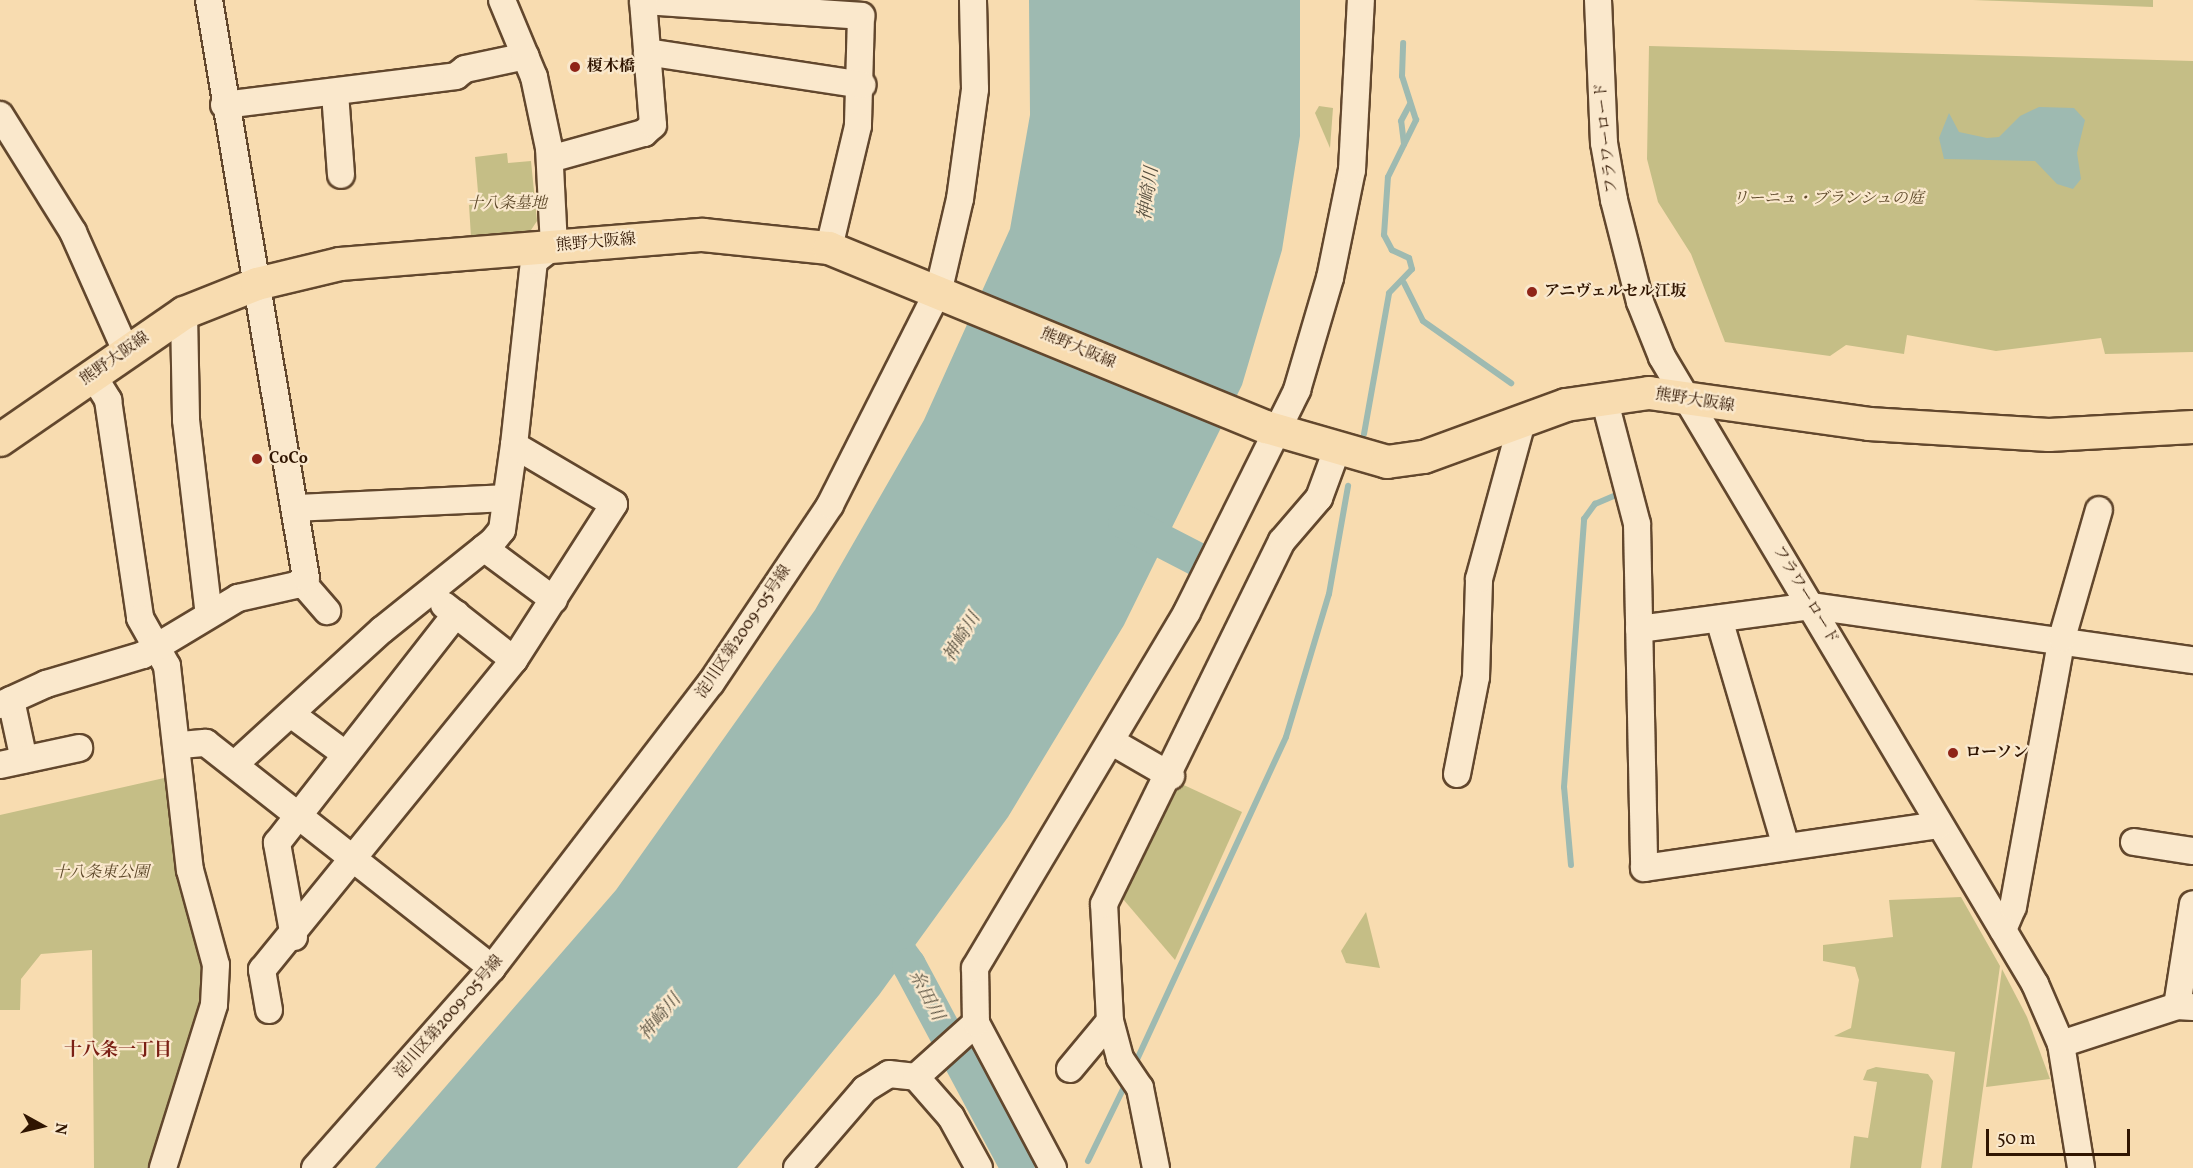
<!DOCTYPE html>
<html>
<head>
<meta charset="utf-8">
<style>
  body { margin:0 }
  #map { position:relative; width:2193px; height:1168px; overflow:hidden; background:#f8dcb0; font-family:Vollkorn,"Noto Serif JP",serif }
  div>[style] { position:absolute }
  .green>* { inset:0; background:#c5be86 }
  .water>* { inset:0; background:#9ebab1 }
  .stream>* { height:6px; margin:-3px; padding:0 3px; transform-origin:3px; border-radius:3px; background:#9ebab1 }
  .river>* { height:34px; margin:-17px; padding:0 17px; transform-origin:17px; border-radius:17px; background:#9ebab1 }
  .roads { filter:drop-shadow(2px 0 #62472d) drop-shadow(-2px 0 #62472d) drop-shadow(0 2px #62472d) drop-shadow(0 -2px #62472d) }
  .minor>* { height:26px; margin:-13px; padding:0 13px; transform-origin:13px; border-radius:13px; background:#fae8cc }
  .major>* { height:32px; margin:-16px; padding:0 16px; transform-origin:16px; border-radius:16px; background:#f8dcb0 }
  .dots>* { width:16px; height:16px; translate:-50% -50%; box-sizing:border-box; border:3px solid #fae8cc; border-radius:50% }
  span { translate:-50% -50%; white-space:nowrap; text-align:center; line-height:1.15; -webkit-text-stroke:4.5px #fae8cc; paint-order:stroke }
  .poi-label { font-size:16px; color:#301501; font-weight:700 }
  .left { translate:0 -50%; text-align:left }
  .street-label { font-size:16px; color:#301501 }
  .park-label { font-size:16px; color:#5d4829; font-style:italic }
  .water-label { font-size:18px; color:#564f3f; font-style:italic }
  .neighbourhood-label { font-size:18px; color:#7a1f14; font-weight:700 }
  .north { position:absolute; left:12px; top:1096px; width:60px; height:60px; -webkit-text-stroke:4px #fae8cc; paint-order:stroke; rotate:98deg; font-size:16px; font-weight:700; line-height:24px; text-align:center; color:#301501 }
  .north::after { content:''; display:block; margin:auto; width:21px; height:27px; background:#301501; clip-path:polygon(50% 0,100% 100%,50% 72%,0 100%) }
  .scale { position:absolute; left:1986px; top:1129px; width:144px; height:27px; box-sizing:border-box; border:3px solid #301501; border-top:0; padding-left:8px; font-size:18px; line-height:21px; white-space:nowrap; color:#301501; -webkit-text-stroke:4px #fae8cc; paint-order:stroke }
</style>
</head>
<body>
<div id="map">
  <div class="green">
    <i style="clip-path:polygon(1973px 0,2153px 0,2153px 7px)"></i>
    <i style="clip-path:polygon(1649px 46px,2193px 61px,2193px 352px,2105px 354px,2101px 338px,1996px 351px,1907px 335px,1904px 354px,1846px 345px,1830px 356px,1725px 342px,1691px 254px,1658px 202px,1647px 159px)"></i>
    <i style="clip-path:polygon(1319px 106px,1333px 108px,1330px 148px,1315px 113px)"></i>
    <i style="clip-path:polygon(507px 153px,508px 163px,531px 161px,537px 221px,529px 233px,471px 237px,469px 205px,479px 204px,475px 157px)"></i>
    <i style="clip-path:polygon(173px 776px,205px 975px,200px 1020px,152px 1168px,94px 1168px,92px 950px,41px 954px,21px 979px,20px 1010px,0 1010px,0 815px)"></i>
    <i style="clip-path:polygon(1173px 780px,1242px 812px,1175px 960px,1117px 892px)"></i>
    <i style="clip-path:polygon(1961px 897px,2000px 966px,1972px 1168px,1941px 1168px,1955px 1052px,1834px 1036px,1851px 1028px,1859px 980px,1855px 967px,1823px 961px,1823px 945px,1893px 937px,1889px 900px)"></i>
    <i style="clip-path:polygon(1366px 912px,1380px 968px,1346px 963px,1341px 951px)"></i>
    <i style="clip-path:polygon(2002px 969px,2027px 1017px,2050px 1079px,1986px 1087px)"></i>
    <i style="clip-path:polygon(1876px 1067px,1928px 1074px,1933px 1081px,1921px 1168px,1850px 1168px,1854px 1136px,1868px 1138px,1877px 1082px,1863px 1080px,1867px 1070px)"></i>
  </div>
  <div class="water">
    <i style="clip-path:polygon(1029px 0,1300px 0,1300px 136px,1282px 250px,1242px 385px,1124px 625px,1008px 817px,879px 995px,737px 1168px,375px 1168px,616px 890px,815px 610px,924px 420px,1010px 229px,1030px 115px)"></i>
    <i style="clip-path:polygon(2039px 107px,2074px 108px,2085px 120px,2077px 153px,2081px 179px,2073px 189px,2057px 184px,2035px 161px,1944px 159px,1939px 138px,1949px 113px,1959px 132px,1987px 138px,1999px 137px,2020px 116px)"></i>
  </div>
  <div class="stream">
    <i style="left:1404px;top:144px;width:23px;rotate:-97deg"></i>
    <i style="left:1401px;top:121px;width:19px;rotate:-62deg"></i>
    <i style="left:1404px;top:283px;width:42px;rotate:63.4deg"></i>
    <i style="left:1423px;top:321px;width:108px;rotate:35.2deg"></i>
    <i style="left:1364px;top:434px;width:143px;rotate:-79.9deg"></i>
    <i style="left:1389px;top:293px;width:33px;rotate:-46deg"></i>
    <i style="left:1412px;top:269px;width:11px;rotate:-105deg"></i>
    <i style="left:1409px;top:258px;width:19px;rotate:-155deg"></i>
    <i style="left:1392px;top:250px;width:17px;rotate:-118deg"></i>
    <i style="left:1384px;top:235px;width:58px;rotate:-86.1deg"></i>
    <i style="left:1388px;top:177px;width:64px;rotate:-63.8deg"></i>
    <i style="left:1416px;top:120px;width:46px;rotate:-107.7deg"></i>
    <i style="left:1402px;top:76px;width:33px;rotate:-88deg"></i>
    <i style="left:1571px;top:865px;width:78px;rotate:-95.1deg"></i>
    <i style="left:1564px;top:787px;width:269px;rotate:-85.7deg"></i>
    <i style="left:1584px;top:519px;width:19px;rotate:-54deg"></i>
    <i style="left:1595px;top:504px;width:26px;rotate:-23deg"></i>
    <i style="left:1134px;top:1066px;width:362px;rotate:-65.2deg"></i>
    <i style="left:1286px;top:737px;width:149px;rotate:-73.3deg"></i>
    <i style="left:1329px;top:594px;width:110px;rotate:-80deg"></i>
    <i style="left:1088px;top:1161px;width:89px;rotate:-64deg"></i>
  </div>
  <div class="river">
    <i style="left:1125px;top:522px;width:81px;rotate:27.2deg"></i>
    <i style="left:877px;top:921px;width:54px;rotate:54deg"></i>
    <i style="left:909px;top:965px;width:230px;rotate:61.8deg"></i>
  </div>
  <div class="roads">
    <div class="minor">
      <i style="left:1598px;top:0;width:143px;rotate:87.6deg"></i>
      <i style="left:1604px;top:143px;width:58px;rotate:80deg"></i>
      <i style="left:1614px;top:200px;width:105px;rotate:75.7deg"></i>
      <i style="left:1640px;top:302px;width:59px;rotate:68.2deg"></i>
      <i style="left:1662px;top:357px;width:730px;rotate:59.25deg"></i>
      <i style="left:2035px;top:984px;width:65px;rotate:66.6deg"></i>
      <i style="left:2061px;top:1044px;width:126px;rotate:80.8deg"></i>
      <i style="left:643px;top:1px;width:219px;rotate:3.9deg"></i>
      <i style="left:861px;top:16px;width:110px;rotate:91.6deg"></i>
      <i style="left:858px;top:126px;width:125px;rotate:103.4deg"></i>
      <i style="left:647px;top:52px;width:218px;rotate:8.7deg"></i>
      <i style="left:335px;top:93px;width:82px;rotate:85.8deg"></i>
      <i style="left:224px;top:105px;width:234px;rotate:-7.1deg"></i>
      <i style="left:456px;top:76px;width:11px;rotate:-38deg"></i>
      <i style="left:465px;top:69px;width:62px;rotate:-12deg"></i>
      <i style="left:0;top:115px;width:138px;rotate:58deg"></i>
      <i style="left:73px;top:232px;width:128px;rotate:66deg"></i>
      <i style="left:550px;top:159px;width:98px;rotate:-15.5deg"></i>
      <i style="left:644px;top:133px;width:12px;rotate:-42deg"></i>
      <i style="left:653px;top:125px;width:125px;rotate:-94.6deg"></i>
      <i style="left:184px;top:313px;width:107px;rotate:88.9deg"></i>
      <i style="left:186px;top:420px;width:196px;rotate:83.3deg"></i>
      <i style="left:92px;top:374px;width:31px;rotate:58deg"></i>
      <i style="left:108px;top:400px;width:220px;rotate:81.6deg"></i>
      <i style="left:140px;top:618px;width:55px;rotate:60.6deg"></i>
      <i style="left:167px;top:666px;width:205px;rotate:83.6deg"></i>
      <i style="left:190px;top:870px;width:98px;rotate:74.7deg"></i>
      <i style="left:216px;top:965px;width:40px;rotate:92.9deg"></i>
      <i style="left:214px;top:1005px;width:171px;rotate:107.4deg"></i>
      <i style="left:1604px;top:398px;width:130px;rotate:75.3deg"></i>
      <i style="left:1637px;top:524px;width:344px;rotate:88.8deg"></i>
      <i style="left:1644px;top:868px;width:298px;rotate:-8.3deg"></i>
      <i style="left:295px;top:508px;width:211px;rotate:-2.7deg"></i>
      <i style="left:484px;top:548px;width:87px;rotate:36.6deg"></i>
      <i style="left:301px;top:581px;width:40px;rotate:49deg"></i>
      <i style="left:444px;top:605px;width:89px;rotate:38.2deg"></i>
      <i style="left:1719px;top:619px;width:237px;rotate:73.6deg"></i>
      <i style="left:1639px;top:629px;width:175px;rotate:-7.6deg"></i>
      <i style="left:1812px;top:606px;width:385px;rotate:8.1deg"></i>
      <i style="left:11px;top:700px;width:61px;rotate:77.8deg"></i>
      <i style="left:0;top:705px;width:51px;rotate:-24.5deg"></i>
      <i style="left:46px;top:684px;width:101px;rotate:-16.6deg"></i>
      <i style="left:143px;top:655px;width:111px;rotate:-31deg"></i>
      <i style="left:238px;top:598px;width:59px;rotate:-12.6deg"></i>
      <i style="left:296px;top:585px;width:12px;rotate:-35deg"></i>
      <i style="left:306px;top:578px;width:586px;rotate:-99.53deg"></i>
      <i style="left:291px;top:714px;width:67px;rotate:36.5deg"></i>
      <i style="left:1114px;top:743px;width:66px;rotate:30.1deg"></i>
      <i style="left:181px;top:745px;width:25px;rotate:-5deg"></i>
      <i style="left:206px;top:743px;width:364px;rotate:38.2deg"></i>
      <i style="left:235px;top:764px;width:199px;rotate:-42.4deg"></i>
      <i style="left:382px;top:630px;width:142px;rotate:-38.7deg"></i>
      <i style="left:493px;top:541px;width:14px;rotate:-51deg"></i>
      <i style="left:502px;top:530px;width:86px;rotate:-82deg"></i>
      <i style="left:0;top:765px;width:81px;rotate:-12.1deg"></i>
      <i style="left:1457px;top:774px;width:99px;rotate:-78.9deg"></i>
      <i style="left:1476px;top:677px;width:98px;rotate:-88.2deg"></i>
      <i style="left:1479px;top:579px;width:163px;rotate:-74.7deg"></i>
      <i style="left:2134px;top:842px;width:60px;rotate:8.7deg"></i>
      <i style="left:2003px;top:930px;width:25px;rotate:-67deg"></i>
      <i style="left:2013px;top:907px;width:273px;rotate:-79.7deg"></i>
      <i style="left:2062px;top:638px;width:133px;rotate:-73.9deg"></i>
      <i style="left:294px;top:937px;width:96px;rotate:-100.3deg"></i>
      <i style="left:277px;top:843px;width:291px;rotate:-52deg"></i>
      <i style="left:2177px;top:1006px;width:103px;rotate:-81.1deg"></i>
      <i style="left:269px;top:1010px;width:41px;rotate:-99.9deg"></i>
      <i style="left:262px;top:970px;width:400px;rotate:-50.9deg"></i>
      <i style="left:514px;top:660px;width:185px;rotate:-57.3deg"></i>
      <i style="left:614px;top:504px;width:116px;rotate:-149.5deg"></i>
      <i style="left:514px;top:445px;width:185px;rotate:-83.8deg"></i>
      <i style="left:534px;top:261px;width:25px;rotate:-37deg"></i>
      <i style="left:554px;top:246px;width:98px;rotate:-92.9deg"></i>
      <i style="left:549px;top:148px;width:73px;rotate:-101.9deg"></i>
      <i style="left:534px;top:77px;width:83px;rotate:-112.6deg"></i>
      <i style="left:2061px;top:1044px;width:122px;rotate:-18.1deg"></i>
      <i style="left:2177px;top:1006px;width:16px;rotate:4deg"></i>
      <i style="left:1070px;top:1069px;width:62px;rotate:-50.2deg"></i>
      <i style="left:916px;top:1077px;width:81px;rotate:-42deg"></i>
      <i style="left:315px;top:1168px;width:267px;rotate:-48.5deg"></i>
      <i style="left:492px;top:968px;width:359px;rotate:-52.5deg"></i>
      <i style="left:711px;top:683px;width:214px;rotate:-56.2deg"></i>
      <i style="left:830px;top:505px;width:242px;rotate:-63.2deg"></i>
      <i style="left:939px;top:289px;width:92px;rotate:-76.9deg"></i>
      <i style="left:960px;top:199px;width:111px;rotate:-82.2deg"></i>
      <i style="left:975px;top:89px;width:89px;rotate:-91.3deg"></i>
      <i style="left:797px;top:1168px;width:104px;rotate:-49.3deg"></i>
      <i style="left:865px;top:1089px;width:28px;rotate:-32deg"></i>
      <i style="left:889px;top:1074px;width:27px;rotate:6deg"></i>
      <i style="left:916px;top:1077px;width:53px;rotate:48.8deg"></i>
      <i style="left:951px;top:1117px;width:58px;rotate:61.2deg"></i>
      <i style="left:1053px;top:1168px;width:164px;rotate:-118deg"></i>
      <i style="left:976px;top:1023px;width:55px;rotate:-91deg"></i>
      <i style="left:975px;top:968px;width:414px;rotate:-59.2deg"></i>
      <i style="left:1187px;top:612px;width:248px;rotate:-63.6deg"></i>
      <i style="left:1297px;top:390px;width:117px;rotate:-73.6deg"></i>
      <i style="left:1330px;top:278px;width:110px;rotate:-78.5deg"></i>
      <i style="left:1352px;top:170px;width:170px;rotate:-87deg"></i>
      <i style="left:1156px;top:1168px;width:82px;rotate:-101.3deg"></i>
      <i style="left:1140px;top:1088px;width:36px;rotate:-124deg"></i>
      <i style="left:1120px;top:1058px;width:38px;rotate:-105deg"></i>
      <i style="left:1110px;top:1021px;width:117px;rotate:-92.9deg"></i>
      <i style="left:1104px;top:904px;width:404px;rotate:-63.9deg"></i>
      <i style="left:1282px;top:541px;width:57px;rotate:-49.3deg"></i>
      <i style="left:1319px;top:498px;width:49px;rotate:-69.7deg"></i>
    </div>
    <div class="major">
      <i style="left:0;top:440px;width:224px;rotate:-34.6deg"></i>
      <i style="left:184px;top:313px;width:79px;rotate:-21.7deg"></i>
      <i style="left:257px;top:284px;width:85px;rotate:-13.5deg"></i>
      <i style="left:340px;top:264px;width:364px;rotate:-4.6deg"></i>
      <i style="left:703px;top:235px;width:127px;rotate:5.9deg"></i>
      <i style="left:829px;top:248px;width:472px;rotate:22.3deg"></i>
      <i style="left:1266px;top:427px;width:126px;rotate:16.1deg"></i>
      <i style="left:1387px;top:462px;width:37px;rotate:-8deg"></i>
      <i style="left:1424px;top:457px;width:151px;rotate:-20.1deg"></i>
      <i style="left:1566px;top:405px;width:84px;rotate:-8.2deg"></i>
      <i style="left:1649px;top:393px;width:222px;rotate:8deg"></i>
      <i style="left:1869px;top:424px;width:180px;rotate:3.5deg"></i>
      <i style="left:2049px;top:435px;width:144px;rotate:-3.2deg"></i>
    </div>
  </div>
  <div class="dots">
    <i style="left:575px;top:67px;background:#8f2418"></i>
    <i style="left:1532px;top:292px;background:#8f2418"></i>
    <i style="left:257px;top:459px;background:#8f2418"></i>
    <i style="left:1953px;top:753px;background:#8f2418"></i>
  </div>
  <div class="poi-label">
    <span class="left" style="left:587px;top:67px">榎木橋</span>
    <span class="left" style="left:1544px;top:292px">アニヴェルセル江坂</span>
    <span class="left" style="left:269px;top:459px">CoCo</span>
    <span class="left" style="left:1965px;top:753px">ローソン</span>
  </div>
  <div class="street-label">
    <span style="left:1607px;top:138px;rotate:-96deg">フラワーロード</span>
    <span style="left:596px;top:243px;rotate:-5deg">熊野大阪線</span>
    <span style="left:1078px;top:349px;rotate:23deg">熊野大阪線</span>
    <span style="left:115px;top:359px;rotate:-35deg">熊野大阪線</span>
    <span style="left:1695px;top:401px;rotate:9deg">熊野大阪線</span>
    <span style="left:1805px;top:595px;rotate:59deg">フラワーロード</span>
    <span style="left:744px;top:632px;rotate:-56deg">淀川区第2009-05号線</span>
    <span style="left:449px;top:1017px;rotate:-49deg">淀川区第2009-05号線</span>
  </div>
  <div class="park-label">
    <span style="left:1828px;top:199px">リーニュ・ブランシュの庭</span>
    <span style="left:507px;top:204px">十八条墓地</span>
    <span style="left:101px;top:873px">十八条東公園</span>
  </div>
  <div class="water-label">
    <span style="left:1150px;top:194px;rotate:-82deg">神崎川</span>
    <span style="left:963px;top:638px;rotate:-59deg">神崎川</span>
    <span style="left:925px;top:996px;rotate:62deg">糸田川</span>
    <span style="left:661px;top:1018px;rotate:-50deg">神崎川</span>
  </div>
  <div class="neighbourhood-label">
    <span style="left:118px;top:1051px">十八条一丁目</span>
  </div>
  <div class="north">N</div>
  <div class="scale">50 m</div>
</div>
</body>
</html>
